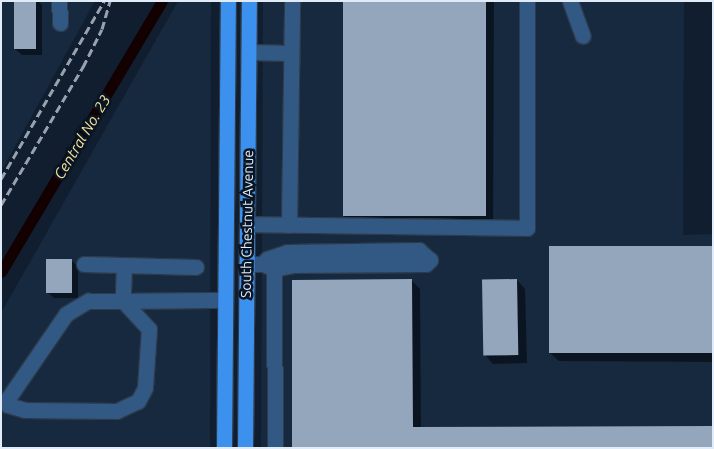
<!DOCTYPE html>
<html>
<head>
<meta charset="utf-8">
<style>
  body { margin:0 }
  #map { position:relative; width:714px; height:449px; overflow:hidden; background:#101e2f; font-family:Ubuntu,sans-serif }
  div>[style] { position:absolute }
  .built>* { inset:0; background:#16293f }
  .shadow>* { inset:0; background:#0007 }
  .canal>* { height:11px; margin:-5.5px; padding:0 5.5px; transform-origin:5.5px; border-radius:5.5px; background:#120100 }
  .building>* { inset:0; background:#94a6bc; transform-origin:0 0 }
  .roads { filter:drop-shadow(1px 0 #2d3b4b) drop-shadow(-1px 0 #2d3b4b) drop-shadow(0 1px #2d3b4b) drop-shadow(0 -1px #2d3b4b) }
  .minor>* { height:15px; margin:-7.5px; padding:0 7.5px; transform-origin:7.5px; border-radius:7.5px; background:#325884 }
  .major>* { height:15px; margin:-7.5px; padding:0 7.5px; transform-origin:7.5px; border-radius:7.5px; background:#3d91ee }
  .rail>* { height:3px; margin-top:-1.5px; transform-origin:0; background:repeating-linear-gradient(90deg,#97a2b0 0 8px,transparent 0 12px) }
  span { translate:-50% -50%; white-space:nowrap; text-align:center; line-height:1.15; -webkit-text-stroke:5px #071525; paint-order:stroke }
  .street-label { font-size:14px; color:#e2ecf8 }
  .water-label { font-size:15px; color:#fae299; font-style:italic }
  .frame { position:absolute; inset:0; border:2px solid #e2ecf8; pointer-events:none }
</style>
</head>
<body>
<div id="map">
  <div class="built">
    <i style="clip-path:polygon(1px 1px,95px 1px,1px 172px)"></i>
    <i style="clip-path:polygon(178px 1px,211px 1px,210px 448px,1px 448px,1px 313px)"></i>
    <i style="clip-path:polygon(263px 1px,684px 1px,683px 235px,713px 234px,713px 448px,261px 448px)"></i>
  </div>
  <div class="shadow">
    <i style="clip-path:polygon(15px 1px,38px 1px,42px 5px,42px 55px,22px 55px,15px 49px)"></i>
    <i style="clip-path:polygon(344px 1px,494px 1px,493px 225px,352px 224px,343px 215px)"></i>
    <i style="clip-path:polygon(713px 248px,713px 362px,559px 361px,550px 353px)"></i>
    <i style="clip-path:polygon(72px 261px,78px 267px,78px 298px,54px 298px,47px 292px)"></i>
    <i style="clip-path:polygon(411px 280px,420px 289px,421px 428px,294px 448px)"></i>
    <i style="clip-path:polygon(517px 280px,525px 289px,527px 363px,493px 364px,485px 355px)"></i>
  </div>
  <div class="canal">
    <i style="left:1px;top:272px;width:315px;rotate:-59.3deg"></i>
  </div>
  <div class="building">
    <i style="left:14px;top:1px;width:22px;height:48px"></i>
    <i style="left:343px;top:1px;width:143px;height:215px"></i>
    <i style="left:549px;top:246px;width:164px;height:107px"></i>
    <i style="left:46px;top:259px;width:26px;height:34px"></i>
    <i style="clip-path:polygon(412px 279px,413px 427px,713px 426px,713px 448px,292px 448px,292px 280px)"></i>
    <i style="left:517px;top:279px;width:76px;height:35px;rotate:89deg"></i>
  </div>
  <div class="roads">
    <div class="minor">
      <i style="left:59px;top:1px;width:22px;rotate:87deg"></i>
      <i style="left:570px;top:1px;width:37px;rotate:70deg"></i>
      <i style="left:249px;top:52px;width:42px;rotate:1.4deg"></i>
      <i style="left:247px;top:224px;width:280px;rotate:0.8deg"></i>
      <i style="left:527px;top:228px;width:227px;rotate:-90deg"></i>
      <i style="left:289px;top:225px;width:224px;rotate:-89.2deg"></i>
      <i style="left:84px;top:264px;width:112px;rotate:1.5deg"></i>
      <i style="left:246px;top:264px;width:17px"></i>
      <i style="left:263px;top:264px;width:12px;rotate:24deg"></i>
      <i style="left:274px;top:269px;width:19px;rotate:-12deg"></i>
      <i style="left:293px;top:265px;width:133px;rotate:-0.4deg"></i>
      <i style="left:426px;top:264px;width:6px;rotate:-45deg"></i>
      <i style="left:430px;top:260px;width:15px;rotate:-138deg"></i>
      <i style="left:419px;top:250px;width:132px;rotate:179.1deg"></i>
      <i style="left:287px;top:252px;width:21px;rotate:161deg"></i>
      <i style="left:267px;top:259px;width:6px;rotate:129deg"></i>
      <i style="left:124px;top:265px;width:36px;rotate:92deg"></i>
      <i style="left:123px;top:301px;width:38px;rotate:47deg"></i>
      <i style="left:149px;top:329px;width:59px;rotate:93.9deg"></i>
      <i style="left:145px;top:388px;width:15px;rotate:118deg"></i>
      <i style="left:138px;top:401px;width:23px;rotate:155deg"></i>
      <i style="left:117px;top:411px;width:92px;rotate:-179.4deg"></i>
      <i style="left:25px;top:410px;width:18px;rotate:-164deg"></i>
      <i style="left:8px;top:405px;width:8px;rotate:-83deg"></i>
      <i style="left:9px;top:397px;width:101px;rotate:-55.5deg"></i>
      <i style="left:66px;top:314px;width:26px;rotate:-31deg"></i>
      <i style="left:88px;top:301px;width:35px"></i>
      <i style="left:123px;top:301px;width:102px;rotate:-0.6deg"></i>
      <i style="left:274px;top:269px;width:179px;rotate:89.7deg"></i>
    </div>
    <div class="major">
      <i style="left:224px;top:448px;width:447px;rotate:-89.5deg"></i>
      <i style="left:245px;top:448px;width:447px;rotate:-89.5deg"></i>
    </div>
  </div>
  <div class="rail">
    <i style="left:1px;top:179px;width:206px;rotate:-59.9deg"></i>
    <i style="left:1px;top:205px;width:161px;rotate:-59.3deg"></i>
    <i style="left:83px;top:67px;width:42px;rotate:-63.4deg"></i>
    <i style="left:102px;top:29px;width:29px;rotate:-74deg"></i>
  </div>
  <div class="street-label">
    <span style="left:247px;top:224px;rotate:-89deg">South Chestnut Avenue</span>
  </div>
  <div class="water-label">
    <span style="left:82px;top:137px;rotate:-59deg">Central No. 23</span>
  </div>
  <div class="frame"></div>
</div>
</body>
</html>
